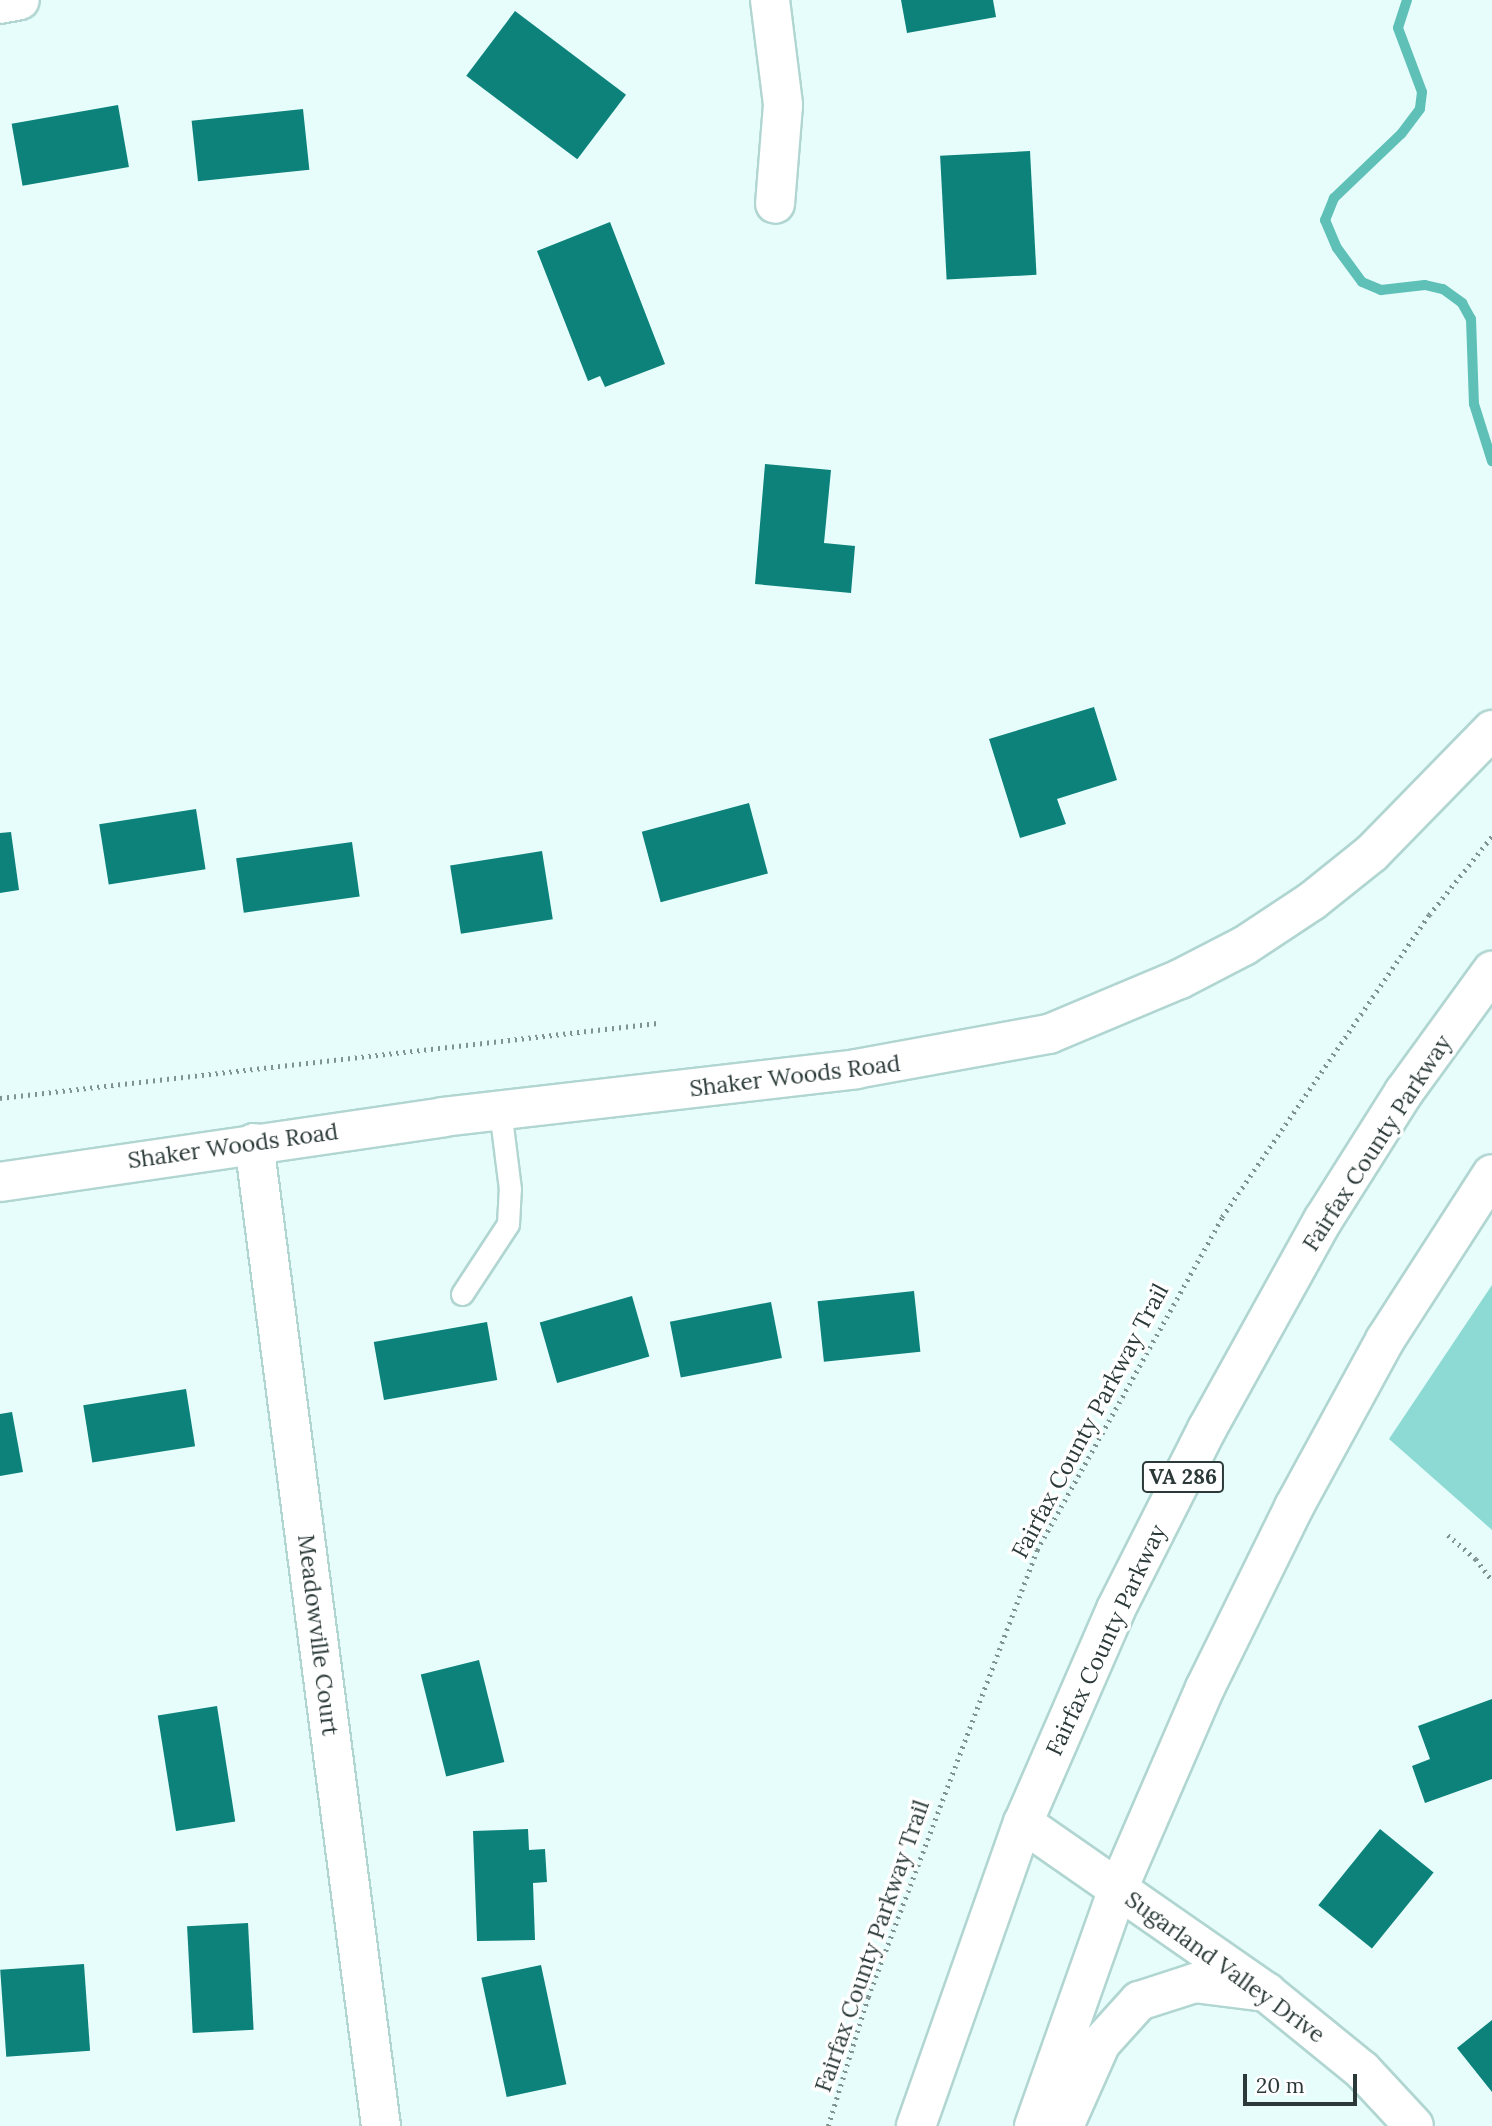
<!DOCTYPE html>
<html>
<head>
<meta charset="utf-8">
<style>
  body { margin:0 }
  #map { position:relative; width:1492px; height:2126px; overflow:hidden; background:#e6fdfb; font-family:Lora,serif }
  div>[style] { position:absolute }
  .green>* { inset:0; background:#8cdad3 }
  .stream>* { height:10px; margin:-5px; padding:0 5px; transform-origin:5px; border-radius:5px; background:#5ec0b7 }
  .building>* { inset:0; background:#0c827b; transform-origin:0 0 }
  .path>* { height:4.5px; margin-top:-2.25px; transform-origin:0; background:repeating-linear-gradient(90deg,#809391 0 2px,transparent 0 7px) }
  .roads { filter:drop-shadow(2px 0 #b1d6d2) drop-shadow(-2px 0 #b1d6d2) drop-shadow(0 2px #b1d6d2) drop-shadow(0 -2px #b1d6d2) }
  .lane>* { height:21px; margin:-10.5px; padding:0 10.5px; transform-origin:10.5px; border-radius:10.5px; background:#fff }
  .street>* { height:38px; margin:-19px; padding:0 19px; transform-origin:19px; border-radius:19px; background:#fff }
  .highway>* { height:38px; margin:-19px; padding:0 19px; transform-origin:19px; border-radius:19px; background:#fff }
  span { translate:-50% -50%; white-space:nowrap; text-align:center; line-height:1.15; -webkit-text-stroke:7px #fff; paint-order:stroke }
  .shield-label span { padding:2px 5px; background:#fff; border:2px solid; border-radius:5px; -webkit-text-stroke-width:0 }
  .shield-label { font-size:21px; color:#2b3a38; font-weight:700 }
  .street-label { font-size:23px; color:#2b3a38 }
  .scale { position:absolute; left:1243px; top:2074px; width:114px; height:32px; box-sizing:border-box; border:4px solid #2b3a38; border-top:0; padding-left:9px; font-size:21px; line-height:24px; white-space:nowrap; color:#2b3a38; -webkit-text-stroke:5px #fff; paint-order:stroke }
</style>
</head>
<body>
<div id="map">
  <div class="green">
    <i style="clip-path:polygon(1492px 1285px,1492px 1530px,1389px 1439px)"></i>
  </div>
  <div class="stream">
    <i style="left:1407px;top:0;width:29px;rotate:108deg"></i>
    <i style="left:1398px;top:28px;width:68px;rotate:69.4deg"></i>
    <i style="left:1422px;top:92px;width:17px;rotate:97deg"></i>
    <i style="left:1420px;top:109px;width:31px;rotate:127deg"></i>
    <i style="left:1401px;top:134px;width:93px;rotate:136.3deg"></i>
    <i style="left:1334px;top:198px;width:24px;rotate:112deg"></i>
    <i style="left:1325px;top:220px;width:30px;rotate:67deg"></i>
    <i style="left:1337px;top:248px;width:42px;rotate:53.7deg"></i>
    <i style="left:1362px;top:282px;width:21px;rotate:23deg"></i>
    <i style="left:1381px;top:290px;width:44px;rotate:-6.5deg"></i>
    <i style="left:1425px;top:285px;width:18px;rotate:13deg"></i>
    <i style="left:1443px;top:289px;width:24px;rotate:36deg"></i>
    <i style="left:1462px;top:303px;width:18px;rotate:61deg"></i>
    <i style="left:1471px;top:319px;width:85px;rotate:88deg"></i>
    <i style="left:1474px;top:404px;width:60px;rotate:72.5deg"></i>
  </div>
  <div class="building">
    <i style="clip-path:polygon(901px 0,993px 0,996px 17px,907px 33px)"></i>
    <i style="left:515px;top:11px;width:139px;height:81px;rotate:37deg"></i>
    <i style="left:118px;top:105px;width:63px;height:108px;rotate:80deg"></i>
    <i style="left:303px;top:109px;width:61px;height:112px;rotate:84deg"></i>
    <i style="left:1030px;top:151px;width:124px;height:90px;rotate:87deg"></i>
    <i style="clip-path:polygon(610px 222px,665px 364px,605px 387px,600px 376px,588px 381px,537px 251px)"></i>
    <i style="clip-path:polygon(765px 464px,831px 470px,824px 543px,855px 546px,851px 593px,755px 584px)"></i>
    <i style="clip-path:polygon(1094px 707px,1117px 780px,1057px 799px,1066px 824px,1020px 838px,989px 739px)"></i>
    <i style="left:749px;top:803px;width:73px;height:111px;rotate:75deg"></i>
    <i style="left:196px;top:809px;width:61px;height:98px;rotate:81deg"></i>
    <i style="clip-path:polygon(11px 832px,19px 890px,0 893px,0 833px)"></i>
    <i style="left:352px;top:842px;width:55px;height:117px;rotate:82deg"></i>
    <i style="left:542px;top:851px;width:69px;height:93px;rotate:81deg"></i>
    <i style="left:914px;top:1291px;width:61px;height:97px;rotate:84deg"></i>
    <i style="left:632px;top:1296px;width:63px;height:96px;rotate:74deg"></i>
    <i style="left:771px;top:1302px;width:57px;height:103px;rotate:79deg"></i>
    <i style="left:487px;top:1322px;width:59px;height:115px;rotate:80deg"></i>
    <i style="left:186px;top:1389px;width:58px;height:104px;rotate:81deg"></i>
    <i style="clip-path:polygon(12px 1412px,23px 1472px,0 1476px,0 1414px)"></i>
    <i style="left:479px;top:1660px;width:105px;height:60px;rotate:76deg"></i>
    <i style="clip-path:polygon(1492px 1699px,1492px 1779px,1425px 1803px,1412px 1766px,1430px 1759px,1418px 1726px)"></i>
    <i style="left:217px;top:1706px;width:117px;height:60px;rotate:81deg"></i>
    <i style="clip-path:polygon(528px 1829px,529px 1850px,545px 1849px,547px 1882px,533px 1883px,535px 1940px,477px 1941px,473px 1831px)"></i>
    <i style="left:1380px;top:1829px;width:69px;height:98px;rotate:39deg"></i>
    <i style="left:248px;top:1923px;width:107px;height:61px;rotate:87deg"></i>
    <i style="left:84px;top:1964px;width:87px;height:84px;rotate:86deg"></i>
    <i style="left:541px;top:1965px;width:122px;height:61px;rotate:78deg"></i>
    <i style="clip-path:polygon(1492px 2020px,1492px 2092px,1457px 2048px)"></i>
  </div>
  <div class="path">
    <i style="left:0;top:1098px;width:662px;rotate:-6.5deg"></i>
    <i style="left:1448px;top:1535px;width:37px;rotate:41deg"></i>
    <i style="left:1476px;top:1559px;width:26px;rotate:53deg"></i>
    <i style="left:828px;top:2126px;width:135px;rotate:-72.8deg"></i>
    <i style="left:868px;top:1997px;width:478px;rotate:-69.3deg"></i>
    <i style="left:1037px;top:1550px;width:381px;rotate:-60.9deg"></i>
    <i style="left:1222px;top:1217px;width:366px;rotate:-55.6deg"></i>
    <i style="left:1429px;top:915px;width:101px;rotate:-51.4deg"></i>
  </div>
  <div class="roads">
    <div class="lane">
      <i style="left:462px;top:1294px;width:84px;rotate:-56.7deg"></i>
      <i style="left:508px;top:1224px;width:35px;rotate:-87deg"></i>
      <i style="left:510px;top:1189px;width:80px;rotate:-97.2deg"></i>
    </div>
    <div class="street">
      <i style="left:770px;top:0;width:106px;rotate:82.9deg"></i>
      <i style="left:783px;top:105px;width:99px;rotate:94.6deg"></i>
      <i style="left:0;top:4px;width:20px;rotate:-11deg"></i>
      <i style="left:254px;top:1143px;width:991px;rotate:82.64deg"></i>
      <i style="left:0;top:1182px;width:448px;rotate:-8.3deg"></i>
      <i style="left:443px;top:1117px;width:416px;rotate:-6.6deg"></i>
      <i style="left:856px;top:1069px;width:196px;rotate:-10.3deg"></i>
      <i style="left:1049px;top:1034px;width:142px;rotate:-22.8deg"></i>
      <i style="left:1180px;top:979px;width:72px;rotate:-27.3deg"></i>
      <i style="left:1244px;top:946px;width:82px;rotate:-33.5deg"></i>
      <i style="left:1312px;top:901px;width:77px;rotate:-38.7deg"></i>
      <i style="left:1372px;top:853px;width:172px;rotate:-45.7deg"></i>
      <i style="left:1023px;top:1823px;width:296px;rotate:34.8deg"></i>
      <i style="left:1266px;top:1992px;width:124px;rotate:39.1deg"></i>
      <i style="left:1362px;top:2070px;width:76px;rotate:47.1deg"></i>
    </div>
    <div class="highway">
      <i style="left:916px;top:2126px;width:321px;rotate:-70.6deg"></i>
      <i style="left:1023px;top:1823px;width:233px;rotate:-66.5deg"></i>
      <i style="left:1116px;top:1609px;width:202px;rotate:-63.2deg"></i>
      <i style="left:1207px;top:1429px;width:239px;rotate:-61deg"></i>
      <i style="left:1323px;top:1220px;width:151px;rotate:-57.7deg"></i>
      <i style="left:1404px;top:1092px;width:150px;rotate:-54deg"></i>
      <i style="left:1034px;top:2126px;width:251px;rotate:-70.5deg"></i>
      <i style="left:1118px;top:1889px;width:219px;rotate:-66.6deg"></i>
      <i style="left:1205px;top:1688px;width:202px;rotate:-63.8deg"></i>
      <i style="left:1294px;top:1507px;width:190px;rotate:-61.4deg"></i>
      <i style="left:1385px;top:1340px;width:197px;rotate:-57.2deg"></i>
      <i style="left:1064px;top:2126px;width:91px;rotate:-66deg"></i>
      <i style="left:1101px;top:2043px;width:57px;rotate:-47.9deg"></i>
      <i style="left:1139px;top:2001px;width:59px;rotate:-17.8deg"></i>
      <i style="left:1195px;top:1983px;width:72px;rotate:7.2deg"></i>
    </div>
  </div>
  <div class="shield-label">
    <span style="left:1183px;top:1477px">VA 286</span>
  </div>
  <div class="street-label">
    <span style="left:795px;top:1076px;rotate:-7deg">Shaker Woods Road</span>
    <span style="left:1377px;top:1143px;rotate:-57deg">Fairfax County Parkway</span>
    <span style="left:233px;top:1146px;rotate:-8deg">Shaker Woods Road</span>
    <span style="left:1090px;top:1421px;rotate:-62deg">Fairfax County Parkway Trail</span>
    <span style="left:318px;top:1635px;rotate:83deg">Meadowville Court</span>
    <span style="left:1106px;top:1640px;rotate:-65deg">Fairfax County Parkway</span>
    <span style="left:872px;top:1946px;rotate:-71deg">Fairfax County Parkway Trail</span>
    <span style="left:1225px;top:1967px;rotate:36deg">Sugarland Valley Drive</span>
  </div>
  <div class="scale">20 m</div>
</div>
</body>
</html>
